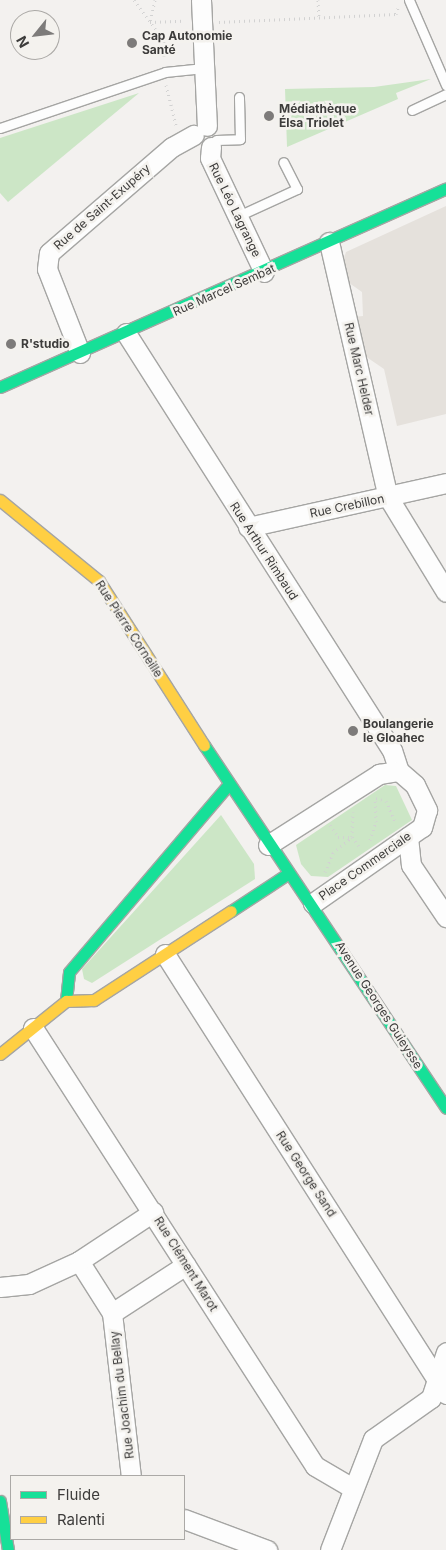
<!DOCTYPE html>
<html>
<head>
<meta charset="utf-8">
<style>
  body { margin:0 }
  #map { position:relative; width:446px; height:1550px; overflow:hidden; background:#f3f1ef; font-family:Inter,sans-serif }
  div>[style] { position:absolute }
  .built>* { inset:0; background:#e5e1dc }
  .green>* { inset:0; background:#cce6c6 }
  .path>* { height:3px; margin-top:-1.5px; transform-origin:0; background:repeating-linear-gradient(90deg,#d2d2d2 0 1px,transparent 0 5px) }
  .roads { filter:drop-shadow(1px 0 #a5a5a3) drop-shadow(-1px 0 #a5a5a3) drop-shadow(0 1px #a5a5a3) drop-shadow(0 -1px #a5a5a3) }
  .lane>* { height:9px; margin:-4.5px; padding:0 4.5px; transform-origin:4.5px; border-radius:4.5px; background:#fdfdfd }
  .street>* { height:19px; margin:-9.5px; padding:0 9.5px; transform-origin:9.5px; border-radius:9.5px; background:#fdfdfd }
  .fast>* { height:11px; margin:-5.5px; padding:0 5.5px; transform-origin:5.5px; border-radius:5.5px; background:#16e098 }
  .slow>* { height:11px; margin:-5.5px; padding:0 5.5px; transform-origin:5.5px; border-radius:5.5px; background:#ffcf43 }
  .dots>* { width:14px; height:14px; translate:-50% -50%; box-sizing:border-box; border:2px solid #f4f2ee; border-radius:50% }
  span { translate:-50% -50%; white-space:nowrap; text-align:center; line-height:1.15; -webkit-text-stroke:5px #f4f2ee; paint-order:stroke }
  .poi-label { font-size:12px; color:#3d3c3b; font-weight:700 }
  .left { translate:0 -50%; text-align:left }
  .street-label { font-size:12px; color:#3d3c3b }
  .legend { position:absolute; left:10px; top:1475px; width:175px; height:65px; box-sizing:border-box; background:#f4f2ee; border:1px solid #aba9a6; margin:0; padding:6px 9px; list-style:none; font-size:15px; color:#3d3c3b }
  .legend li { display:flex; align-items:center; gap:10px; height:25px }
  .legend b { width:25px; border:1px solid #aba9a6 }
  .north { position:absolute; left:10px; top:10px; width:50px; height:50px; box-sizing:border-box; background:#f4f2ee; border:1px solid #aba9a6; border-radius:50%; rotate:241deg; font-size:14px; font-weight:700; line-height:20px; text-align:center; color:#3d3c3b }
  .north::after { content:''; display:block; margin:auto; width:18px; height:22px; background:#7d7b7a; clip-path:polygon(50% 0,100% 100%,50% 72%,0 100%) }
</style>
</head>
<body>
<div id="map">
  <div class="built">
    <i style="clip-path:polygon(446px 206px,446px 414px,397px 426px,384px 369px,365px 356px,354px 317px,363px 316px,362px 292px,345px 280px,343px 261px,346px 252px)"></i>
  </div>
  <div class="green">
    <i style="clip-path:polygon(431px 79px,396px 93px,398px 99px,287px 147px,285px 89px,374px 87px)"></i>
    <i style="clip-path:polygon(139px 93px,8px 202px,0 193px,0 138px)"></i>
    <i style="clip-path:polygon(385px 785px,396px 786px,412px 820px,328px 877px,311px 876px,301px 864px,296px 845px)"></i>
    <i style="clip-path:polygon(221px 815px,254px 864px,255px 879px,92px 983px,84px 979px,82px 969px)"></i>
  </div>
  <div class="path">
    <i style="left:134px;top:0;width:51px;rotate:53.8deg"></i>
    <i style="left:164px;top:41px;width:18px;rotate:90deg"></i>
    <i style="left:155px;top:0;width:23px;rotate:103deg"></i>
    <i style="left:150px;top:22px;width:33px;rotate:-2deg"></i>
    <i style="left:318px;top:0;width:19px;rotate:87deg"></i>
    <i style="left:219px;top:22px;width:177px;rotate:-2.6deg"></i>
    <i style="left:396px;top:14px;width:6px;rotate:-72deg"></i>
    <i style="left:166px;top:85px;width:41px;rotate:76deg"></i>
    <i style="left:376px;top:798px;width:10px;rotate:17deg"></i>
    <i style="left:386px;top:801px;width:24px;rotate:66deg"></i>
    <i style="left:330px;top:825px;width:14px;rotate:56deg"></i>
    <i style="left:338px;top:837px;width:14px"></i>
    <i style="left:352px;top:837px;width:14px;rotate:54deg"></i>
    <i style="left:370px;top:840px;width:19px;rotate:-72deg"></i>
    <i style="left:376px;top:822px;width:24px;rotate:-92deg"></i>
    <i style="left:325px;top:872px;width:21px;rotate:-67deg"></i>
    <i style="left:333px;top:853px;width:25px;rotate:-40deg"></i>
    <i style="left:352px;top:837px;width:25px;rotate:-88deg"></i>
  </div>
  <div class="roads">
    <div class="lane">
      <i style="left:409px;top:0;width:93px;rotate:66.5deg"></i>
      <i style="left:412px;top:110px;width:38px;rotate:-25deg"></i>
      <i style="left:0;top:128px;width:174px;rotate:-18.7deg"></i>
      <i style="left:165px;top:72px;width:39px;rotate:-6deg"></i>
      <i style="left:216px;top:140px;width:24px;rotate:-2deg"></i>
      <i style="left:240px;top:139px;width:42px;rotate:-91.4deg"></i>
      <i style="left:238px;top:216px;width:65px;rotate:-24.6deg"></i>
      <i style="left:297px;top:189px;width:30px;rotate:-117deg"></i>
    </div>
    <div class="street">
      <i style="left:201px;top:0;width:126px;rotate:87.3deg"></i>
      <i style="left:211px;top:147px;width:11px;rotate:95deg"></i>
      <i style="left:210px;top:158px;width:126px;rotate:64.7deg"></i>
      <i style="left:329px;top:242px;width:262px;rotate:77deg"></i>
      <i style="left:388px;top:497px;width:111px;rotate:58.6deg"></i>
      <i style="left:126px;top:333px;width:495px;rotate:57.5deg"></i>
      <i style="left:392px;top:750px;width:22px;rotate:72deg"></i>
      <i style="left:80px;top:353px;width:90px;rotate:-111.4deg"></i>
      <i style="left:47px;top:269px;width:16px;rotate:-83deg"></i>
      <i style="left:49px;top:253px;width:162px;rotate:-40.8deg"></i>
      <i style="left:172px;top:147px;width:25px;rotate:-29deg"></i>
      <i style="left:248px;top:527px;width:203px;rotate:-12.5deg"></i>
      <i style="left:408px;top:837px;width:28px;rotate:84deg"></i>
      <i style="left:411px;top:865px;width:63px;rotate:56.1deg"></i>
      <i style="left:268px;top:845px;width:132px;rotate:-32.6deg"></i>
      <i style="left:379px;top:774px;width:20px;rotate:-9deg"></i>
      <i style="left:399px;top:771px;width:21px;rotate:41deg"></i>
      <i style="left:415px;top:785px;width:28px;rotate:64deg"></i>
      <i style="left:427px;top:810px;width:18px;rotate:106deg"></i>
      <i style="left:422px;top:827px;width:133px;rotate:145.1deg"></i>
      <i style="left:165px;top:954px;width:522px;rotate:57.44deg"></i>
      <i style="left:33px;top:1028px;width:521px;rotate:57.23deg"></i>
      <i style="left:315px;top:1466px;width:42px;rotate:30.3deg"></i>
      <i style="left:79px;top:1261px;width:62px;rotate:57.6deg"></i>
      <i style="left:112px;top:1313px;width:164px;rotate:83.4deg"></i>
      <i style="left:0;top:1287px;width:29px;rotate:-6deg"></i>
      <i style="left:29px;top:1284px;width:55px;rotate:-24.7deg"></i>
      <i style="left:79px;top:1261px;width:89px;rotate:-33.5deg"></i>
      <i style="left:112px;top:1313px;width:88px;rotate:-33deg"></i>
      <i style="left:184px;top:1519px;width:89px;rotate:20.5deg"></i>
      <i style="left:330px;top:1550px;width:119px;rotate:-68.8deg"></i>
      <i style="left:373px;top:1439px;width:71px;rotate:-35.3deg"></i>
      <i style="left:431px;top:1398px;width:48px;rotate:-71.9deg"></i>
    </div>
    <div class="fast">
      <i style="left:0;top:387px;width:488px;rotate:-24deg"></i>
      <i style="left:204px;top:745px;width:436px;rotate:56.3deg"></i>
      <i style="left:231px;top:911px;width:69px;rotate:-33.2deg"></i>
      <i style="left:66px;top:1001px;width:29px;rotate:-84deg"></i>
      <i style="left:69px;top:972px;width:247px;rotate:-49.6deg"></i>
      <i style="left:0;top:1501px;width:50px;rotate:80.7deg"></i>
    </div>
    <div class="slow">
      <i style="left:0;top:500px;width:128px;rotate:39.3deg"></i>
      <i style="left:99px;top:581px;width:195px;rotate:57.4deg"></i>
      <i style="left:0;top:1054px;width:85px;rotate:-38.8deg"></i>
      <i style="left:66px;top:1001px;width:28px;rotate:-2deg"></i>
      <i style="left:94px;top:1000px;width:163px;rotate:-33deg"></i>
    </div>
  </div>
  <div class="dots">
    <i style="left:132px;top:43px;background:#7d7b7a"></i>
    <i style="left:269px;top:116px;background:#7d7b7a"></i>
    <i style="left:11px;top:344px;background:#7d7b7a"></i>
    <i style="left:353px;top:731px;background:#7d7b7a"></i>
  </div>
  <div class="poi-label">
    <span class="left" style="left:142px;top:43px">Cap Autonomie<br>Santé</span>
    <span class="left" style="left:279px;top:116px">Médiathèque<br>Élsa Triolet</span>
    <span class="left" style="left:21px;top:344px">R'studio</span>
    <span class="left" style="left:363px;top:731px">Boulangerie<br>le Gloahec</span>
  </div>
  <div class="street-label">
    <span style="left:102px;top:207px;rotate:-41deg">Rue de Saint-Exupéry</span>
    <span style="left:235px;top:210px;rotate:64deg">Rue Léo Lagrange</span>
    <span style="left:224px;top:290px;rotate:-24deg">Rue Marcel Sembat</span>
    <span style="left:359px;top:369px;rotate:77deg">Rue Marc Helder</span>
    <span style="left:347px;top:506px;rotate:-12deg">Rue Crebillon</span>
    <span style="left:264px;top:551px;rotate:57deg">Rue Arthur Rimbaud</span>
    <span style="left:129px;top:629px;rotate:57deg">Rue Pierre Corneille</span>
    <span style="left:365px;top:866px;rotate:-35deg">Place Commerciale</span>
    <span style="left:379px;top:1005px;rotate:57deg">Avenue Georges Guieysse</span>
    <span style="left:306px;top:1174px;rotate:57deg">Rue George Sand</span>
    <span style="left:186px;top:1264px;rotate:58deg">Rue Clément Marot</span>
    <span style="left:122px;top:1395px;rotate:-97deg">Rue Joachim du Bellay</span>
  </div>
  <ul class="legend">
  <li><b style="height:6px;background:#16e098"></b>Fluide</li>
  <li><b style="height:6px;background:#ffcf43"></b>Ralenti</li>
  </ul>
  <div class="north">N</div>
</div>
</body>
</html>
